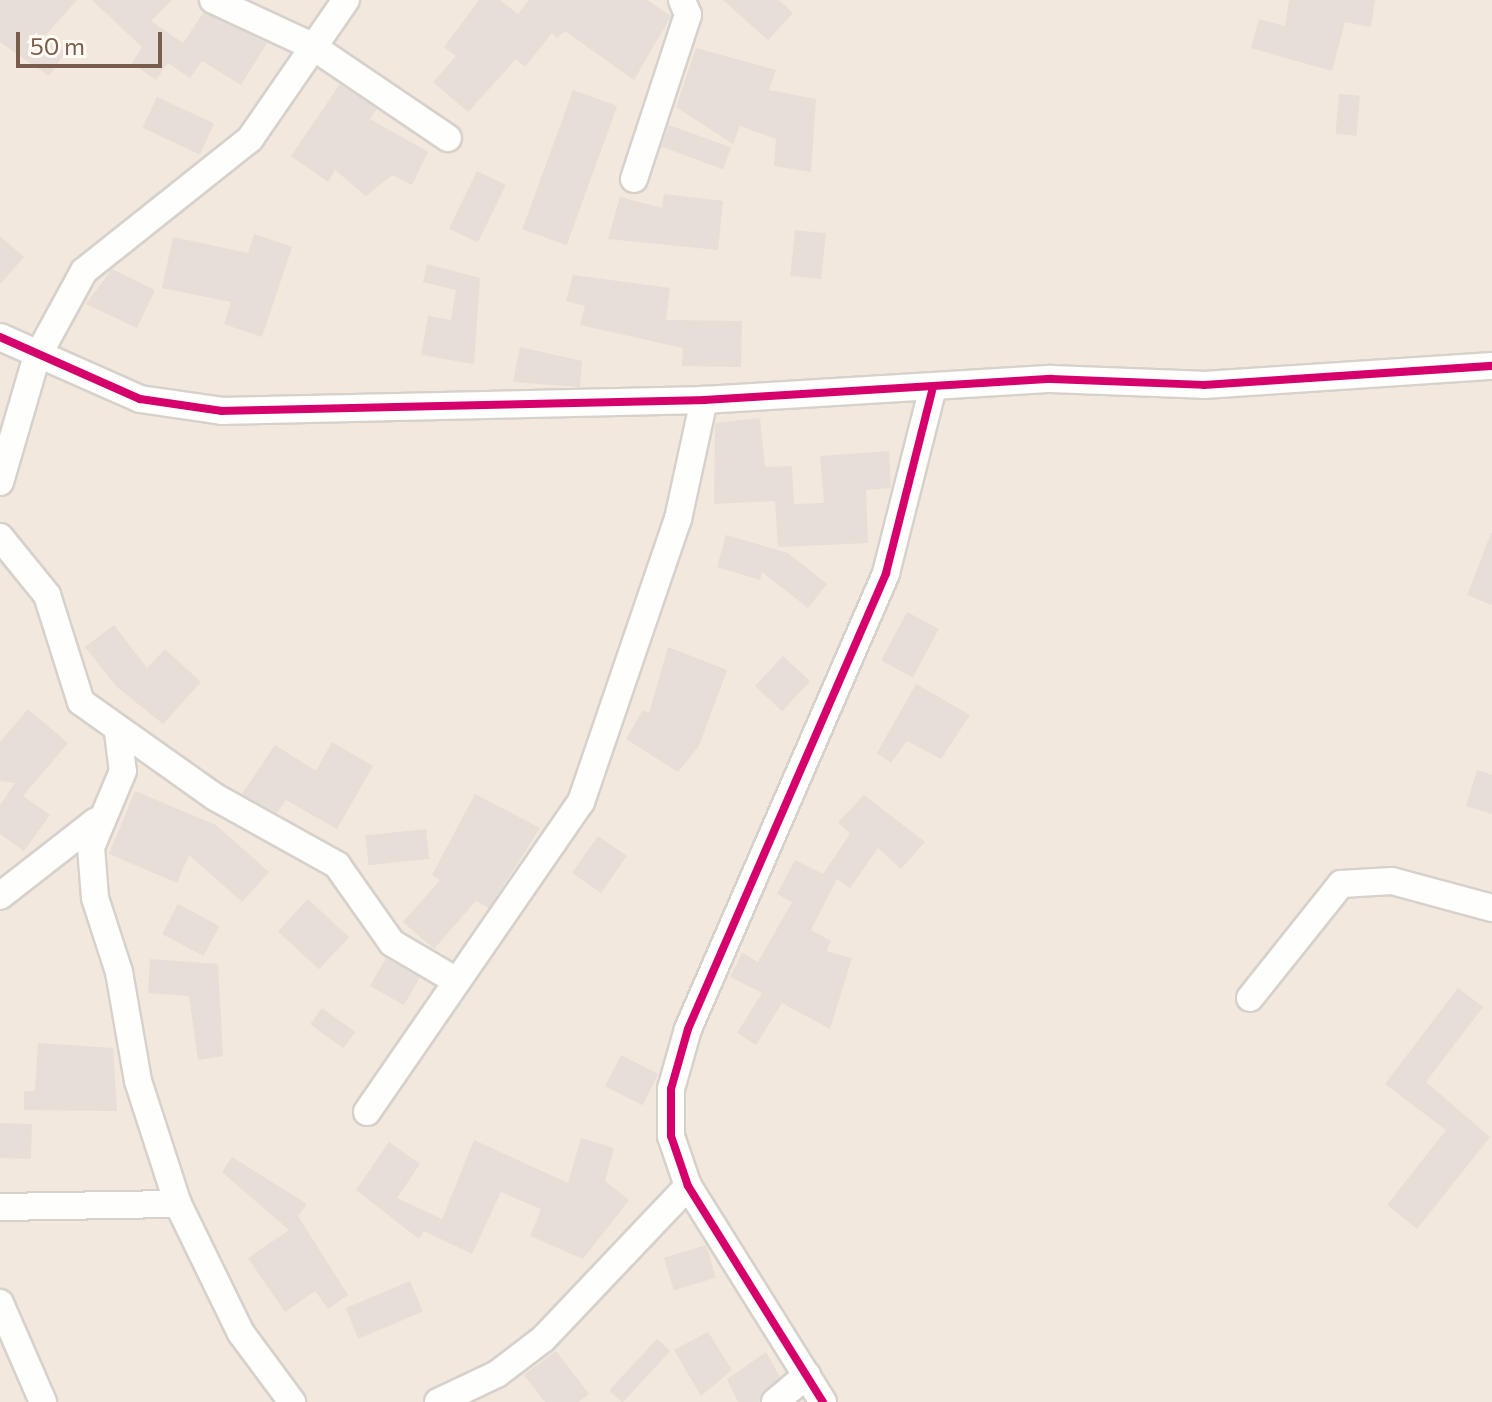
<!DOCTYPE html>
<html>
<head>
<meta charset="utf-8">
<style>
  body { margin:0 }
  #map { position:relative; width:1492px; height:1402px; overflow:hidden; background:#f9f5f0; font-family:Commissioner,sans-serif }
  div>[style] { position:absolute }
  .residential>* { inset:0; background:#f2e8de; transform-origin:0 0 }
  .building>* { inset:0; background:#e6ded7; transform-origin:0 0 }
  .roads { filter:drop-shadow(2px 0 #d7d1cb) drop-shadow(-2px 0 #d7d1cb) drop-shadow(0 2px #d7d1cb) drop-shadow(0 -2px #d7d1cb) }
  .minor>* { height:26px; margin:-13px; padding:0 13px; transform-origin:13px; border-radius:13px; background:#fefefd }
  .cycleway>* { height:8px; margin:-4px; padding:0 4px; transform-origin:4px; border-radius:4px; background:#d6006c }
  span { translate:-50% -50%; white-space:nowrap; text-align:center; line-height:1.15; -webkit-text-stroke:6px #fffaf3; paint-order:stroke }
  .scale { position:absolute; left:16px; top:32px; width:146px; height:36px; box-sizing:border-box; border:4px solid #7a5c4d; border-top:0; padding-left:10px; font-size:24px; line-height:28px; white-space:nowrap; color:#7a5c4d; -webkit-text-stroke:6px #fffaf3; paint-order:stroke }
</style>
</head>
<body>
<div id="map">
  <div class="residential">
    <i style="left:0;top:0;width:1492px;height:1402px"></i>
  </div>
  <div class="building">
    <i style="clip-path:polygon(0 0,77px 0,44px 37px,66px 52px,49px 76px,0 42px)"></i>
    <i style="clip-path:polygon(92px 0,172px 0,151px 21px,183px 43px,204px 12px,267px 43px,241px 85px,202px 61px,190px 78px,168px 63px,156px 80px,132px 63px,142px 47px)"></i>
    <i style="clip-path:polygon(479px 0,500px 0,518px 14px,529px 0,647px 0,671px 16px,634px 80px,565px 31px,557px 38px,552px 33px,525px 67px,516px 59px,468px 112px,433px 82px,456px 56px,444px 47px)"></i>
    <i style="clip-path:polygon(723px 0,779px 0,793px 13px,768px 40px)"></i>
    <i style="clip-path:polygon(1289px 0,1375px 0,1371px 27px,1345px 22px,1332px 71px,1251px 48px,1259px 19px,1285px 26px)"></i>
    <i style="clip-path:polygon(696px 48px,776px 70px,769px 90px,816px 99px,811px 172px,774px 166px,776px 139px,740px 126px,733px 144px,676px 107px)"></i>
    <i style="clip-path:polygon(340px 84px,377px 109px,370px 119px,428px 152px,412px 185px,392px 175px,366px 196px,335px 170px,328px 182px,291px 156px)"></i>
    <i style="left:573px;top:90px;width:47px;height:148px;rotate:20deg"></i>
    <i style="left:1339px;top:94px;width:21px;height:40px;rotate:5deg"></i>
    <i style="left:157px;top:97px;width:63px;height:34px;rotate:25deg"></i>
    <i style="left:669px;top:125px;width:66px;height:23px;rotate:20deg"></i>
    <i style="left:477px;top:171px;width:32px;height:64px;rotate:26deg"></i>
    <i style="clip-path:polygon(664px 194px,723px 201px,718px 250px,608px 239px,620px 197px,662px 208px)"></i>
    <i style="left:795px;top:230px;width:31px;height:46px;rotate:6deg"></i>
    <i style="clip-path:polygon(254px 234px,292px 247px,262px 337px,224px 324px,231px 302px,162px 288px,173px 237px,248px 253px)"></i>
    <i style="clip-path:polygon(0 236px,24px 257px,0 284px)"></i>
    <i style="clip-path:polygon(427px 264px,480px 278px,474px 364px,421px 355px,428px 316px,451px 320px,456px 290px,423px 282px)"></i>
    <i style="clip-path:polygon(112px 269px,155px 290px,137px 328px,86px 304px)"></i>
    <i style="clip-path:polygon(573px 275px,670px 288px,666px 320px,742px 321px,741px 367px,682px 366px,683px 348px,580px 325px,585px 306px,566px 301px)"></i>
    <i style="clip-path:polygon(520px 347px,582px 361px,580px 387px,513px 382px)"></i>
    <i style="clip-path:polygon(760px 418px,765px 467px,792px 466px,794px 504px,824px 503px,820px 456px,889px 451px,891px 488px,866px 490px,868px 543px,778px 547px,775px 501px,714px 504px,715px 423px)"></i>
    <i style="clip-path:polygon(1491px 533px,1492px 533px,1492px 605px,1467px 595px)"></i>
    <i style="clip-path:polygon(726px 535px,788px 553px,827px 584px,808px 608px,762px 572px,760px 580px,717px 567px)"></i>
    <i style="left:907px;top:612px;width:36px;height:55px;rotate:28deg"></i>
    <i style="clip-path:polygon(114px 625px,147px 668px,165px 649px,201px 682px,163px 724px,117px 687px,85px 647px)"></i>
    <i style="clip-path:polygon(668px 647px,727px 670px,699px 746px,678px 772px,626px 739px,643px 710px,649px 713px)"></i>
    <i style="left:783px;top:656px;width:37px;height:41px;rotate:43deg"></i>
    <i style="clip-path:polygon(916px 684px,970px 715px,941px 759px,907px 741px,891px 763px,877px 753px)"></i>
    <i style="clip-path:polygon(28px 709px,68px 743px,23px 796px,50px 815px,24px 851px,0 834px,0 805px,15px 783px,0 781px,0 742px)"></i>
    <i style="clip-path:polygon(332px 742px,373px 766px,337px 829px,286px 800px,277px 813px,242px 794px,275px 745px,316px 771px)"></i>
    <i style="clip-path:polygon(1477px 770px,1492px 775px,1492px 814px,1466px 806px)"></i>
    <i style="clip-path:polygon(135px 791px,216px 825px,269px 872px,242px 902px,189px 855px,177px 883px,109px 854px)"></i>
    <i style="clip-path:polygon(475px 794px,540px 828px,489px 908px,476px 901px,434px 949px,403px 922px,440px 880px,432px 875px)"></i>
    <i style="clip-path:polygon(864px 795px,925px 842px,901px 869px,878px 848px,850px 888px,837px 879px,811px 930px,831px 941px,826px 951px,852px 958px,830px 1029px,782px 1003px,756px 1045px,737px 1033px,762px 993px,730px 977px,742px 953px,758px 962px,792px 902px,777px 894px,795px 860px,823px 874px,850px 834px,838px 822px)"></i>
    <i style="left:426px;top:829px;width:30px;height:61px;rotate:84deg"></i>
    <i style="left:598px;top:836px;width:35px;height:45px;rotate:35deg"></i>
    <i style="left:308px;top:899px;width:56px;height:44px;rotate:43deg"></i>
    <i style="left:178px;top:904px;width:47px;height:34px;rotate:28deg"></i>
    <i style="left:386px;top:958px;width:39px;height:32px;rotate:30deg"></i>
    <i style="clip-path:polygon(150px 959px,218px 964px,223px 1056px,198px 1060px,189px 996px,148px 993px)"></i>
    <i style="clip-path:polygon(1458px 988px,1483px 1007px,1426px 1082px,1490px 1137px,1417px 1229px,1387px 1205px,1446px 1130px,1385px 1084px)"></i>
    <i style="left:322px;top:1008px;width:41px;height:20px;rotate:36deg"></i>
    <i style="clip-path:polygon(38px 1043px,113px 1048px,117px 1111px,24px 1110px,24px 1091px,35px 1091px)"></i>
    <i style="left:621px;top:1055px;width:42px;height:35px;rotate:27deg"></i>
    <i style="left:0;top:1123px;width:32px;height:35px;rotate:2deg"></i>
    <i style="clip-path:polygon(581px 1138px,614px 1148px,605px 1181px,629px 1200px,583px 1259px,530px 1236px,541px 1209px,501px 1192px,472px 1254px,424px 1231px,419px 1239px,356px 1190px,389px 1142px,420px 1164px,397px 1198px,442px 1219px,474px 1140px,568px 1183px)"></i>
    <i style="clip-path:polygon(232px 1157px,307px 1204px,298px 1216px,348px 1295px,328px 1309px,315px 1291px,285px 1312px,248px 1258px,289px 1230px,222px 1172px)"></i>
    <i style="left:706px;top:1245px;width:34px;height:44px;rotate:73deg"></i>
    <i style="left:410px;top:1281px;width:33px;height:70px;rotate:67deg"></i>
    <i style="clip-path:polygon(708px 1332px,732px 1370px,701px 1396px,674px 1350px)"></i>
    <i style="left:657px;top:1339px;width:18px;height:70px;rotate:43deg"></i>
    <i style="clip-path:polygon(556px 1351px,589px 1394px,579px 1402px,545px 1402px,524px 1375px)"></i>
    <i style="clip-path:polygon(766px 1352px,780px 1377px,759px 1402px,738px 1402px,727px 1379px)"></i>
  </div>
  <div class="roads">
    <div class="minor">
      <i style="left:213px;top:0;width:109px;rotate:24.9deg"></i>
      <i style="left:312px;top:46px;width:164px;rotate:34.1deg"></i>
      <i style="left:634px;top:179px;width:173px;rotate:-71.8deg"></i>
      <i style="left:688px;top:15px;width:16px;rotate:-112deg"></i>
      <i style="left:0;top:337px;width:153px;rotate:23.9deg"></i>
      <i style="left:140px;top:399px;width:83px;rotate:8.3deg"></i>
      <i style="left:222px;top:411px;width:482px;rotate:-1.3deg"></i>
      <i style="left:704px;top:400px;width:348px;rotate:-3.5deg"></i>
      <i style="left:1051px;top:379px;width:153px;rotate:2.2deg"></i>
      <i style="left:1204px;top:385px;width:289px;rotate:-3.8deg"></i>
      <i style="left:0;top:482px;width:128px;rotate:-73.7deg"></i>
      <i style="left:36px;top:359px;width:100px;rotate:-61.4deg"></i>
      <i style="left:84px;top:271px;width:212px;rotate:-38.5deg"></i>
      <i style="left:250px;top:139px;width:169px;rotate:-55.4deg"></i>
      <i style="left:0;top:537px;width:75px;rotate:51deg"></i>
      <i style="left:47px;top:595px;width:112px;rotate:72.4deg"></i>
      <i style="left:81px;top:702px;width:164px;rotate:35.3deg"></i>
      <i style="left:215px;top:797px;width:140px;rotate:29.1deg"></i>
      <i style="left:337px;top:865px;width:95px;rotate:54.8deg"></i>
      <i style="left:392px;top:943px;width:73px;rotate:30.4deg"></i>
      <i style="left:118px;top:732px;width:39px;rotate:83deg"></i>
      <i style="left:123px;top:771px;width:82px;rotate:112.8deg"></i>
      <i style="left:91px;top:847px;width:51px;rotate:85.5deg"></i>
      <i style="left:95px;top:898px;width:78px;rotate:72deg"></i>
      <i style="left:119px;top:972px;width:111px;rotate:80.1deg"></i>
      <i style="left:138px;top:1081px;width:129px;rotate:72deg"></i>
      <i style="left:178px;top:1204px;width:144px;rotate:64deg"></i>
      <i style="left:241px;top:1333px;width:86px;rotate:53.5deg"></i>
      <i style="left:0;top:896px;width:122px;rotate:-38deg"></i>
      <i style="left:1250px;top:998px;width:146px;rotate:-51.4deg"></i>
      <i style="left:1341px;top:884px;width:51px;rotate:-3.4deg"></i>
      <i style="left:1392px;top:881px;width:104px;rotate:15.1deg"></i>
      <i style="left:367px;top:1112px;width:377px;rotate:-55.4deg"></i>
      <i style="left:581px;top:802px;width:299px;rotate:-71.1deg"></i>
      <i style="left:678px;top:519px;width:122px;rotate:-77.7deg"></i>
      <i style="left:0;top:1207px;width:178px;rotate:-1deg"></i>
      <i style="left:0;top:1303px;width:108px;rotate:66.5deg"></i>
      <i style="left:438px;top:1402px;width:65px;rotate:-25.4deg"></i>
      <i style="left:497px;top:1374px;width:58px;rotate:-37.3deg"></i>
      <i style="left:543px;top:1339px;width:211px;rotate:-46.5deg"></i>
      <i style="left:775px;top:1402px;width:42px;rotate:-40.2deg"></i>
      <i style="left:823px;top:1402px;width:255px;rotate:-122deg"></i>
      <i style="left:688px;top:1186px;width:53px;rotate:-108.8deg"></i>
      <i style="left:671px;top:1136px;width:47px;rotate:-90deg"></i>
      <i style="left:671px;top:1089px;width:62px;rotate:-74.2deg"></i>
      <i style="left:688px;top:1029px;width:497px;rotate:-66.5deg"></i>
      <i style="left:886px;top:573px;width:188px;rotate:-75.8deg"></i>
    </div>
  </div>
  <div class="cycleway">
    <i style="left:0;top:337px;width:153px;rotate:23.9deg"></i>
    <i style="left:140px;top:399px;width:83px;rotate:8.3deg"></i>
    <i style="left:222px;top:411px;width:482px;rotate:-1.3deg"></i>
    <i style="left:704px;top:400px;width:348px;rotate:-3.5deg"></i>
    <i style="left:1051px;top:379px;width:153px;rotate:2.2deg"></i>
    <i style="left:1204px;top:385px;width:289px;rotate:-3.8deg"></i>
    <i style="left:823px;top:1402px;width:255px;rotate:-122deg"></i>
    <i style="left:688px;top:1186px;width:53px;rotate:-108.8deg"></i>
    <i style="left:671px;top:1136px;width:47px;rotate:-90deg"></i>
    <i style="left:671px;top:1089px;width:62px;rotate:-74.2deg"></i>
    <i style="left:688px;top:1029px;width:497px;rotate:-66.5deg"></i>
    <i style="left:886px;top:573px;width:188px;rotate:-75.8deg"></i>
  </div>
  <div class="scale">50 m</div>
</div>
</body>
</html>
